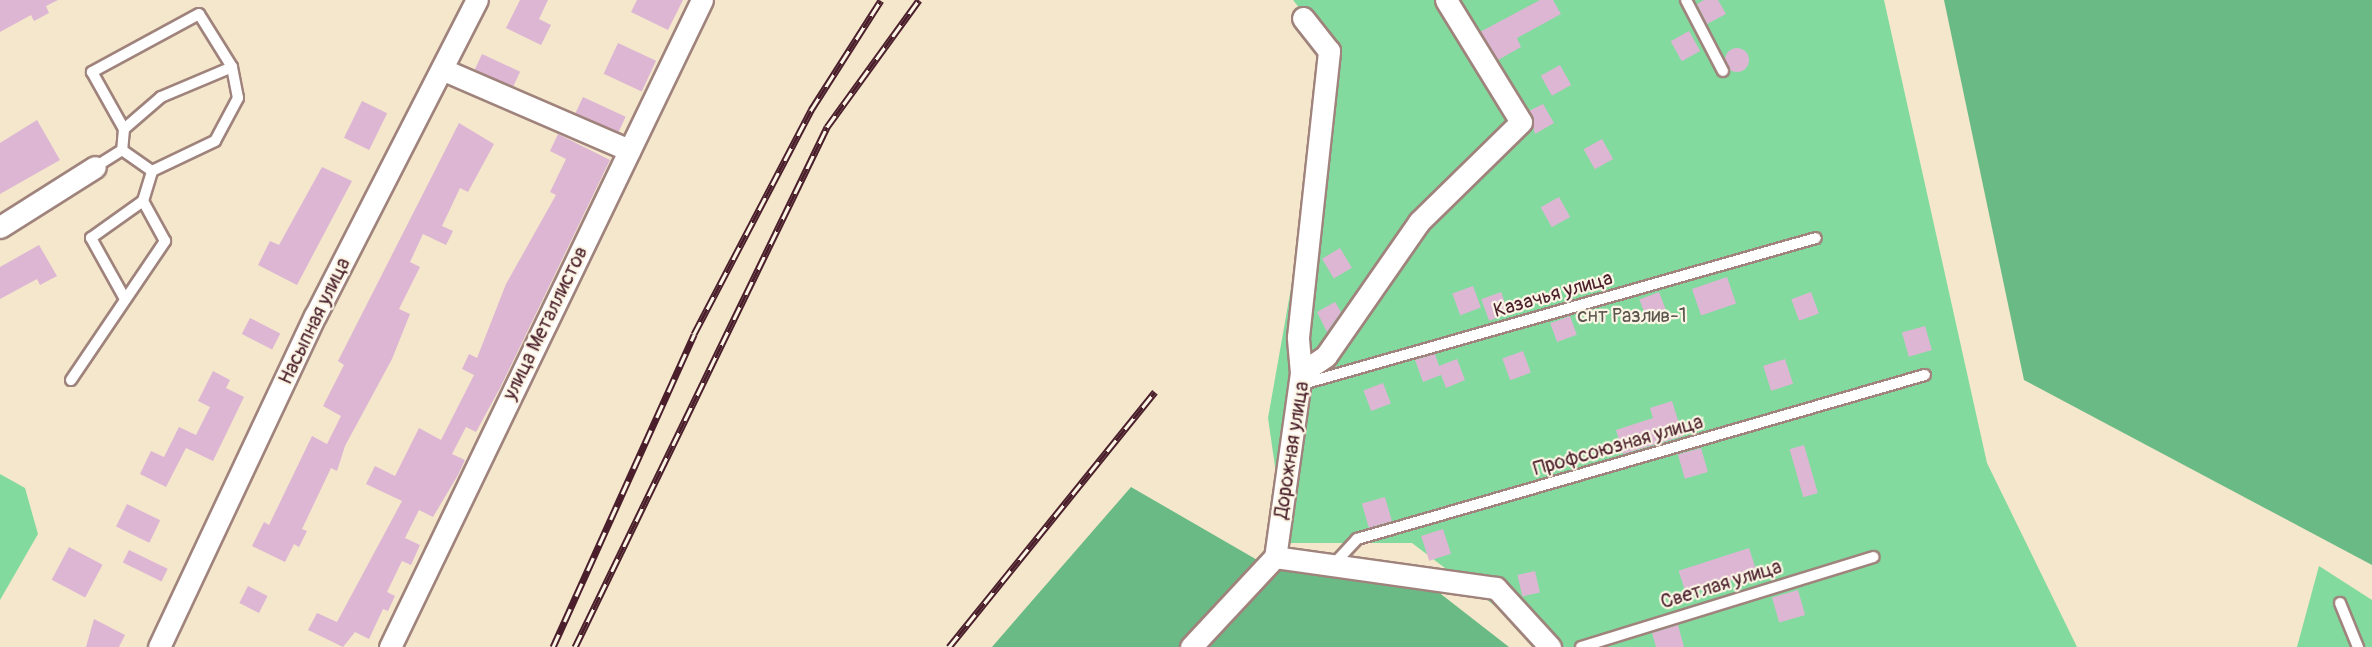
<!DOCTYPE html>
<html>
<head>
<meta charset="utf-8">
<style>
  body { margin:0 }
  #map { position:relative; width:2372px; height:647px; overflow:hidden; background:#f4e7cc; font-family:Pangolin,sans-serif }
  div>[style] { position:absolute }
  .green>* { inset:0; background:#83da9e }
  .forest>* { inset:0; background:#6aba85 }
  .building>* { inset:0; background:#ddb6d4; transform-origin:0 0 }
  .round { border-radius:50% }
  .roads { filter:drop-shadow(2px 0 #9f837c) drop-shadow(-2px 0 #9f837c) drop-shadow(0 2px #9f837c) drop-shadow(0 -2px #9f837c) }
  .lane>* { height:10px; margin:-5px; padding:0 5px; transform-origin:5px; border-radius:5px; background:#fff }
  .street>* { height:21px; margin:-10.5px; padding:0 10.5px; transform-origin:10.5px; border-radius:10.5px; background:#fff }
  .rail>* { height:7px; margin-top:-3.5px; transform-origin:0; background:repeating-linear-gradient(90deg,#fcf5e5 0 14px,#4a1f2b 0 28px); box-sizing:border-box; border-block:2px solid #4a1f2b }
  span { translate:-50% -50%; white-space:nowrap; text-align:center; line-height:1.15; -webkit-text-stroke:4.5px #fcf5e5; paint-order:stroke }
  .street-label { font-size:20px; color:#4a1f2b }
  .park-label { font-size:20px; color:#5b574e }
</style>
</head>
<body>
<div id="map">
  <div class="green">
    <i style="clip-path:polygon(1293px 0,1884px 0,1987px 463px,2077px 647px,1549px 647px,1412px 543px,1286px 543px,1268px 418px,1333px 51px)"></i>
    <i style="clip-path:polygon(0 474px,25px 488px,38px 534px,0 600px)"></i>
    <i style="clip-path:polygon(2319px 566px,2372px 600px,2372px 647px,2297px 647px)"></i>
  </div>
  <div class="forest">
    <i style="clip-path:polygon(1944px 0,2372px 0,2372px 565px,2024px 380px)"></i>
    <i style="clip-path:polygon(1131px 487px,1259px 561px,1437px 591px,1509px 647px,992px 647px)"></i>
  </div>
  <div class="building">
    <i style="clip-path:polygon(0 0,58px 0,46px 6px,49px 13px,34px 21px,31px 15px,0 32px)"></i>
    <i style="clip-path:polygon(520px 0,548px 0,539px 19px,551px 25px,541px 45px,506px 28px)"></i>
    <i style="clip-path:polygon(637px 0,683px 0,668px 30px,631px 12px)"></i>
    <i style="clip-path:polygon(1540px 0,1553px 0,1561px 14px,1517px 38px,1521px 47px,1498px 60px,1480px 32px)"></i>
    <i style="clip-path:polygon(1704px 0,1718px 0,1726px 14px,1707px 24px,1697px 4px)"></i>
    <i style="left:1689px;top:31px;width:23px;height:21px;rotate:61deg"></i>
    <i style="left:618px;top:43px;width:42px;height:34px;rotate:25deg"></i>
    <i class="round" style="left:1725px;top:48px;width:24px;height:24px"></i>
    <i style="left:482px;top:54px;width:42px;height:17px;rotate:25deg"></i>
    <i style="left:1560px;top:65px;width:23px;height:22px;rotate:61deg"></i>
    <i style="left:583px;top:97px;width:47px;height:18px;rotate:25deg"></i>
    <i style="left:362px;top:101px;width:28px;height:41px;rotate:26deg"></i>
    <i style="clip-path:polygon(1543px 104px,1554px 123px,1535px 134px,1529px 111px)"></i>
    <i style="clip-path:polygon(37px 120px,60px 160px,0 194px,0 143px)"></i>
    <i style="clip-path:polygon(459px 123px,494px 144px,468px 192px,460px 188px,442px 226px,453px 231px,446px 245px,423px 234px,410px 262px,420px 267px,399px 309px,410px 314px,392px 359px,345px 446px,337px 471px,331px 468px,302px 529px,307px 531px,299px 547px,294px 544px,285px 562px,252px 546px,264px 522px,269px 525px,312px 436px,327px 444px,341px 416px,323px 406px,344px 365px,338px 361px)"></i>
    <i style="clip-path:polygon(558px 134px,610px 160px,500px 388px,476px 432px,466px 427px,452px 454px,465px 460px,458px 475px,433px 517px,419px 510px,405px 538px,420px 545px,411px 565px,402px 561px,387px 592px,395px 596px,388px 611px,383px 609px,369px 639px,355px 632px,343px 647px,308px 630px,317px 613px,337px 622px,402px 501px,366px 484px,375px 466px,395px 476px,419px 428px,441px 440px,474px 375px,462px 369px,469px 354px,477px 358px,506px 284px,556px 195px,550px 192px,566px 159px,550px 151px)"></i>
    <i style="left:1602px;top:139px;width:23px;height:21px;rotate:61deg"></i>
    <i style="clip-path:polygon(322px 167px,352px 181px,297px 285px,258px 265px,270px 241px,279px 245px)"></i>
    <i style="left:1559px;top:197px;width:23px;height:21px;rotate:61deg"></i>
    <i style="clip-path:polygon(39px 245px,57px 276px,40px 285px,37px 279px,0 299px,0 267px)"></i>
    <i style="left:1340px;top:248px;width:23px;height:21px;rotate:59deg"></i>
    <i style="left:1727px;top:277px;width:28px;height:37px;rotate:71deg"></i>
    <i style="left:1473px;top:286px;width:23px;height:22px;rotate:70deg"></i>
    <i style="left:1501px;top:292px;width:23px;height:21px;rotate:70deg"></i>
    <i style="left:1659px;top:292px;width:22px;height:21px;rotate:69deg"></i>
    <i style="left:1811px;top:292px;width:23px;height:21px;rotate:70deg"></i>
    <i style="clip-path:polygon(1335px 302px,1341px 312px,1327px 332px,1317px 312px)"></i>
    <i style="left:1570px;top:316px;width:20px;height:21px;rotate:70deg"></i>
    <i style="left:250px;top:318px;width:34px;height:18px;rotate:27deg"></i>
    <i style="left:1925px;top:326px;width:25px;height:24px;rotate:74deg"></i>
    <i style="left:1523px;top:351px;width:23px;height:22px;rotate:70deg"></i>
    <i style="clip-path:polygon(1435px 354px,1439px 366px,1457px 359px,1465px 380px,1446px 388px,1441px 375px,1423px 382px,1415px 360px)"></i>
    <i style="left:1785px;top:359px;width:26px;height:23px;rotate:72deg"></i>
    <i style="clip-path:polygon(213px 371px,230px 380px,226px 388px,244px 397px,213px 461px,186px 448px,166px 487px,140px 474px,151px 451px,164px 457px,179px 427px,196px 435px,210px 407px,198px 401px)"></i>
    <i style="left:1383px;top:383px;width:22px;height:21px;rotate:69deg"></i>
    <i style="clip-path:polygon(1672px 401px,1683px 436px,1623px 454px,1616px 430px,1653px 418px,1650px 408px)"></i>
    <i style="left:1804px;top:445px;width:50px;height:15px;rotate:74deg"></i>
    <i style="left:1701px;top:448px;width:25px;height:24px;rotate:74deg"></i>
    <i style="left:1385px;top:497px;width:25px;height:24px;rotate:74deg"></i>
    <i style="left:127px;top:504px;width:37px;height:25px;rotate:26deg"></i>
    <i style="left:1443px;top:529px;width:26px;height:23px;rotate:72deg"></i>
    <i style="left:69px;top:547px;width:38px;height:37px;rotate:28deg"></i>
    <i style="left:1749px;top:548px;width:25px;height:74px;rotate:72deg"></i>
    <i style="left:129px;top:550px;width:43px;height:14px;rotate:26deg"></i>
    <i style="left:1535px;top:571px;width:22px;height:18px;rotate:77deg"></i>
    <i style="left:248px;top:586px;width:22px;height:19px;rotate:27deg"></i>
    <i style="left:1798px;top:590px;width:26px;height:27px;rotate:74deg"></i>
    <i style="clip-path:polygon(94px 619px,125px 635px,119px 647px,86px 647px)"></i>
    <i style="clip-path:polygon(1678px 625px,1684px 647px,1656px 647px,1652px 633px)"></i>
  </div>
  <div class="roads">
    <div class="lane">
      <i style="left:1686px;top:0;width:80px;rotate:62.5deg"></i>
      <i style="left:124px;top:129px;width:49px;rotate:-40.9deg"></i>
      <i style="left:161px;top:97px;width:77px;rotate:-22.9deg"></i>
      <i style="left:95px;top:167px;width:32px;rotate:-32deg"></i>
      <i style="left:125px;top:299px;width:70px;rotate:-119.1deg"></i>
      <i style="left:91px;top:238px;width:64px;rotate:-35.4deg"></i>
      <i style="left:143px;top:201px;width:31px;rotate:-73deg"></i>
      <i style="left:152px;top:171px;width:70px;rotate:-25.5deg"></i>
      <i style="left:215px;top:141px;width:49px;rotate:-61.9deg"></i>
      <i style="left:238px;top:98px;width:32px;rotate:-101deg"></i>
      <i style="left:232px;top:67px;width:62px;rotate:-121.9deg"></i>
      <i style="left:199px;top:14px;width:122px;rotate:151.5deg"></i>
      <i style="left:92px;top:72px;width:65px;rotate:60.7deg"></i>
      <i style="left:124px;top:129px;width:21px;rotate:95deg"></i>
      <i style="left:122px;top:150px;width:37px;rotate:35deg"></i>
      <i style="left:71px;top:380px;width:168px;rotate:-55.9deg"></i>
      <i style="left:165px;top:241px;width:46px;rotate:-118.8deg"></i>
      <i style="left:1299px;top:385px;width:537px;rotate:-15.87deg"></i>
      <i style="left:1332px;top:566px;width:37px;rotate:-47deg"></i>
      <i style="left:1357px;top:539px;width:591px;rotate:-16.11deg"></i>
      <i style="left:2340px;top:603px;width:48px;rotate:67.8deg"></i>
      <i style="left:1581px;top:647px;width:306px;rotate:-17.1deg"></i>
    </div>
    <div class="street">
      <i style="left:1446px;top:0;width:143px;rotate:58.4deg"></i>
      <i style="left:1521px;top:122px;width:143px;rotate:135.6deg"></i>
      <i style="left:1419px;top:222px;width:163px;rotate:124.8deg"></i>
      <i style="left:1326px;top:356px;width:30px;rotate:146deg"></i>
      <i style="left:1301px;top:373px;width:186px;rotate:98deg"></i>
      <i style="left:1275px;top:557px;width:223px;rotate:8deg"></i>
      <i style="left:1496px;top:588px;width:80px;rotate:47.5deg"></i>
      <i style="left:444px;top:70px;width:202px;rotate:23.4deg"></i>
      <i style="left:0;top:227px;width:112px;rotate:-32.3deg"></i>
      <i style="left:1301px;top:373px;width:36px;rotate:-95deg"></i>
      <i style="left:1298px;top:337px;width:288px;rotate:-83.8deg"></i>
      <i style="left:1329px;top:51px;width:42px;rotate:-128.2deg"></i>
      <i style="left:159px;top:647px;width:366px;rotate:-64.8deg"></i>
      <i style="left:315px;top:316px;width:355px;rotate:-62.9deg"></i>
      <i style="left:390px;top:647px;width:718px;rotate:-64.26deg"></i>
      <i style="left:1191px;top:647px;width:123px;rotate:-47deg"></i>
    </div>
  </div>
  <div class="rail">
    <i style="left:553px;top:647px;width:343px;rotate:-65.7deg"></i>
    <i style="left:694px;top:334px;width:253px;rotate:-62.4deg"></i>
    <i style="left:811px;top:110px;width:130px;rotate:-57.5deg"></i>
    <i style="left:575px;top:647px;width:578px;rotate:-64.14deg"></i>
    <i style="left:827px;top:127px;width:157px;rotate:-54.1deg"></i>
    <i style="left:949px;top:647px;width:328px;rotate:-51.1deg"></i>
  </div>
  <div class="street-label">
    <span style="left:1553px;top:294px;rotate:-16deg">Казачья улица</span>
    <span style="left:314px;top:321px;rotate:-64deg">Насыпная улица</span>
    <span style="left:545px;top:323px;rotate:-64deg">улица Металлистов</span>
    <span style="left:1618px;top:445px;rotate:-16deg">Профсоюзная улица</span>
    <span style="left:1291px;top:450px;rotate:-81deg">Дорожная улица</span>
    <span style="left:1721px;top:584px;rotate:-17deg">Светлая улица</span>
  </div>
  <div class="park-label">
    <span style="left:1632px;top:315px">снт Разлив-1</span>
  </div>
</div>
</body>
</html>
